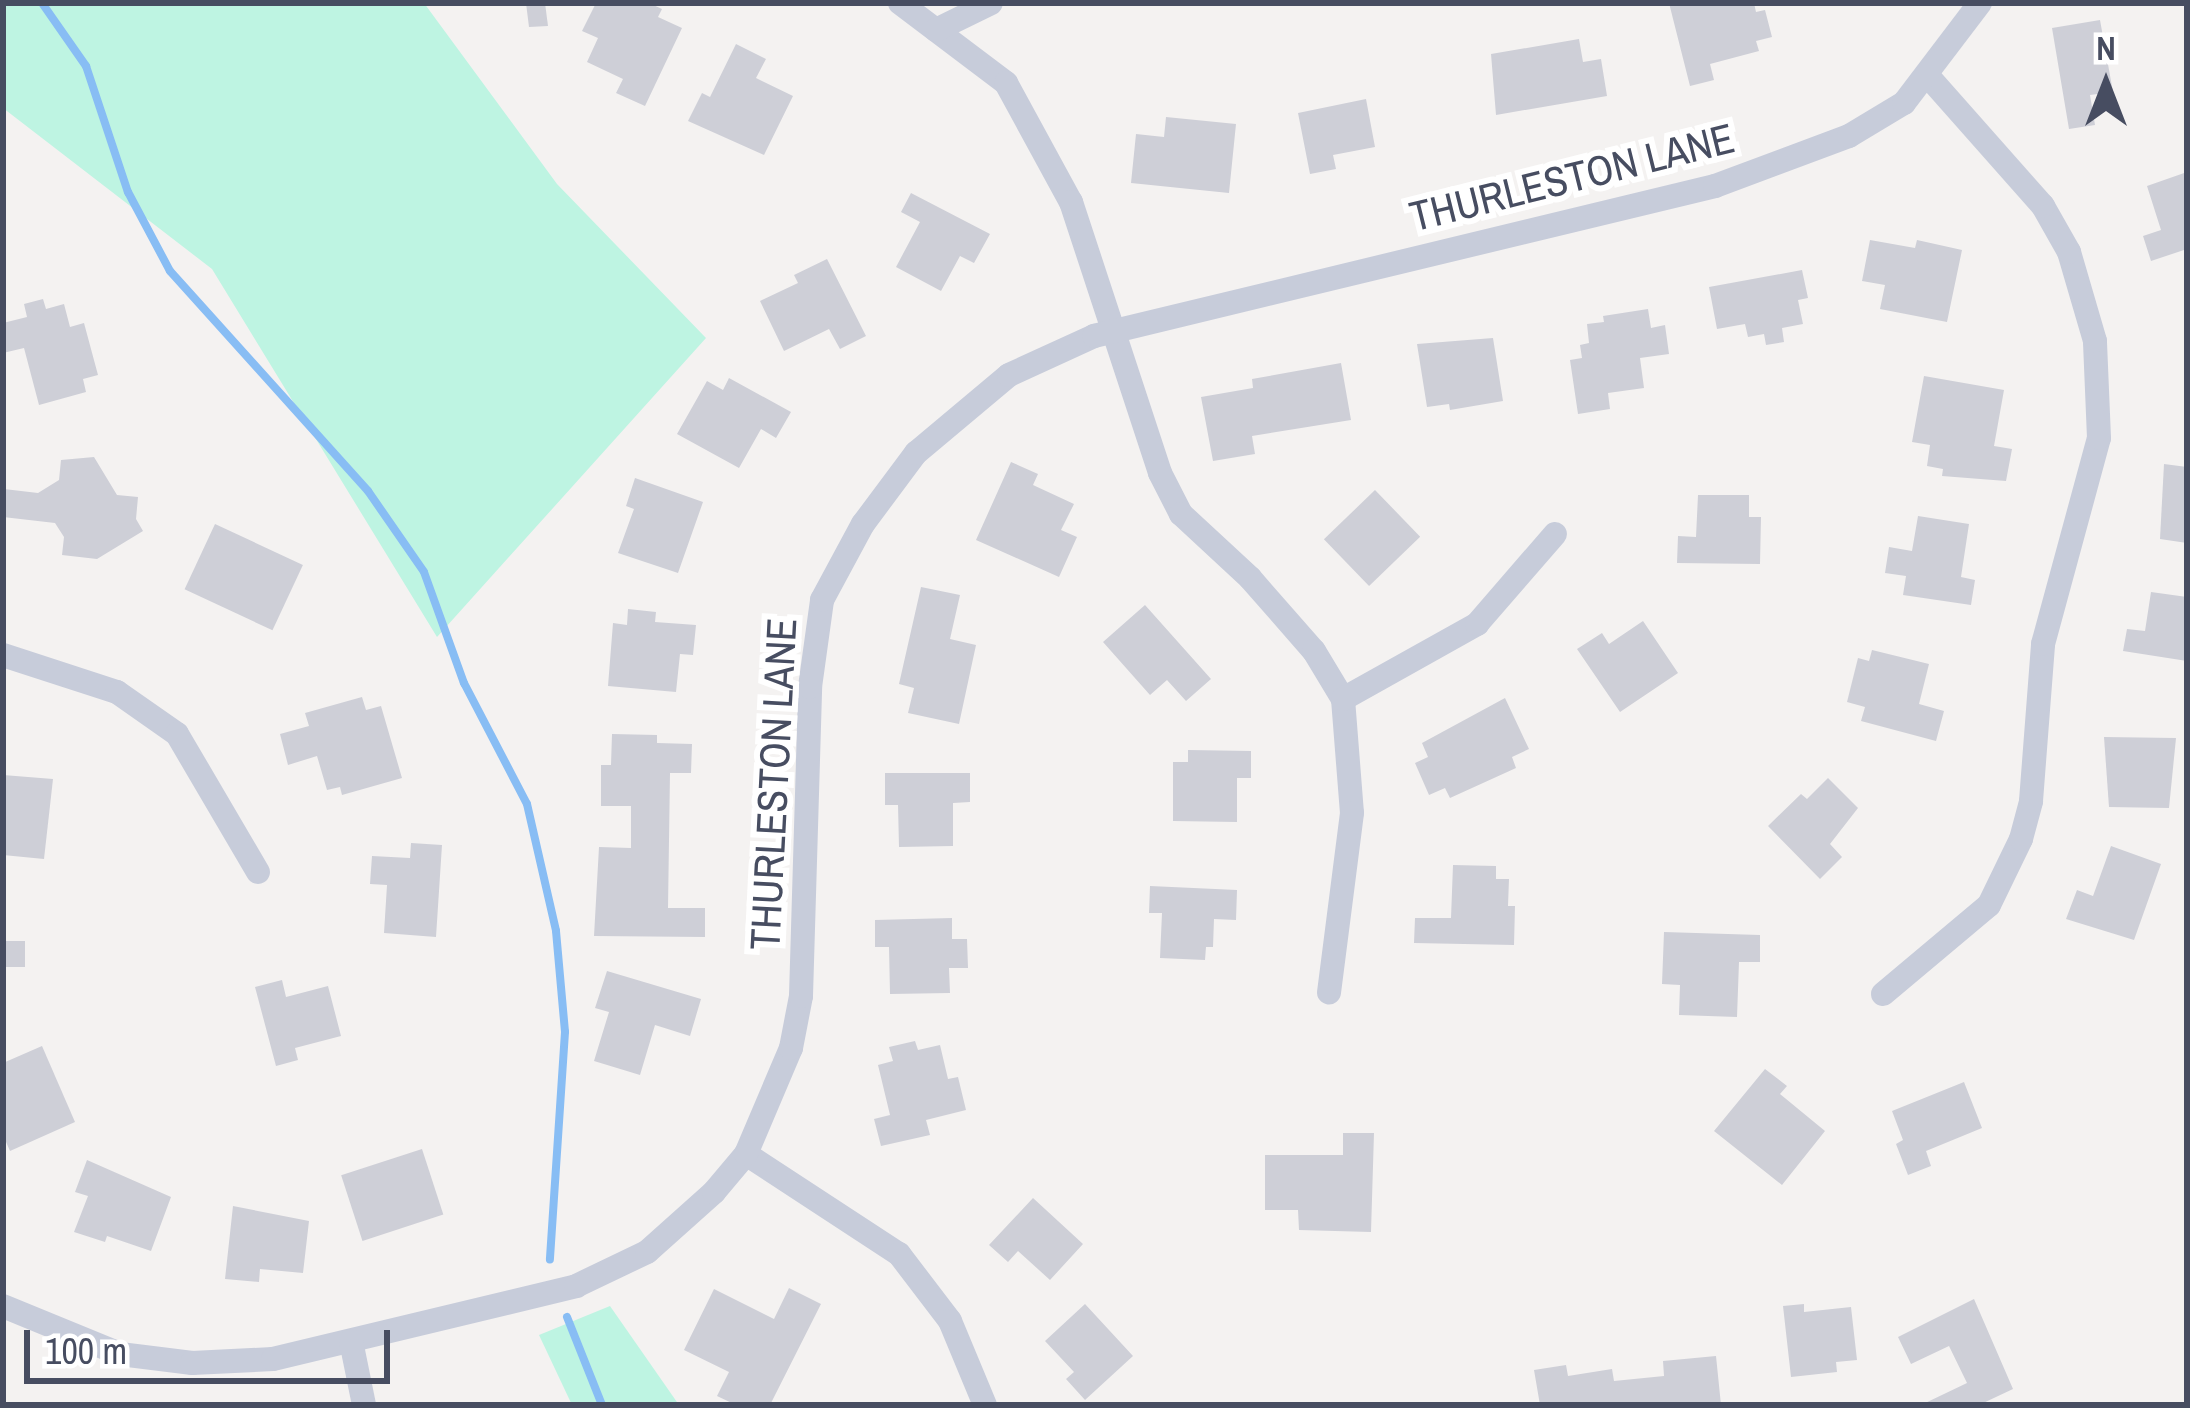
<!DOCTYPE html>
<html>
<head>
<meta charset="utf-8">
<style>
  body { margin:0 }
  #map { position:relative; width:2190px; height:1408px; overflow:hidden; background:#f4f2f1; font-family:"Archivo Narrow",sans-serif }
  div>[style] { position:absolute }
  .green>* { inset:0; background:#bef4e2 }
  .stream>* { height:8px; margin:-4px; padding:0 4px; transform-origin:4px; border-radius:4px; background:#88bdf4 }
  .building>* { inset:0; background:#cecfd7; transform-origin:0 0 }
  .street>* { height:24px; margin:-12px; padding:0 12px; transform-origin:12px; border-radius:12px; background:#c7ccda }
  span { translate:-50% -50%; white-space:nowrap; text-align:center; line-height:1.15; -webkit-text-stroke:12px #fff; paint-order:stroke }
  .street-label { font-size:42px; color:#474d61 }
  .frame { position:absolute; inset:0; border:6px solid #474d61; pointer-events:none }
  .north { position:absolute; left:2046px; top:24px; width:120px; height:120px; -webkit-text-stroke:9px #fff; paint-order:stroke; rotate:0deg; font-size:33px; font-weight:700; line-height:48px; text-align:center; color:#474d61 }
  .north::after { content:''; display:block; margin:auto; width:42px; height:54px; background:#474d61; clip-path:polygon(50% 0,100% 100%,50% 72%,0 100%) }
  .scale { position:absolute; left:24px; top:1330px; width:366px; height:54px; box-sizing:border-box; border:6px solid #474d61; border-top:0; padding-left:15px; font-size:36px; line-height:42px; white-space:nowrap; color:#474d61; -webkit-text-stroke:9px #fff; paint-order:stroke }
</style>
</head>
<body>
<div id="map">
  <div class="green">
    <i style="clip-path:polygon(3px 3px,424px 3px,557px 184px,706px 338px,437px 637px,212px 269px,3px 108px)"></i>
    <i style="clip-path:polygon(610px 1306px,679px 1405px,572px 1405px,539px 1335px)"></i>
  </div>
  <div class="stream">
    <i style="left:42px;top:3px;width:77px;rotate:55.1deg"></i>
    <i style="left:86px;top:66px;width:133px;rotate:71.6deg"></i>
    <i style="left:128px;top:192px;width:89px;rotate:62deg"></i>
    <i style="left:170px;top:271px;width:296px;rotate:48deg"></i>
    <i style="left:368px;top:491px;width:98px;rotate:55.3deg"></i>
    <i style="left:424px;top:572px;width:118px;rotate:70.2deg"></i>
    <i style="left:464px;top:683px;width:136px;rotate:62.5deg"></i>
    <i style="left:527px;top:804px;width:130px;rotate:77.1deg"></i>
    <i style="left:556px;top:931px;width:101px;rotate:84.9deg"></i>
    <i style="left:565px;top:1032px;width:228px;rotate:93.8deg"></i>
    <i style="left:567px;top:1317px;width:95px;rotate:68.3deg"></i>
  </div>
  <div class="building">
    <i style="clip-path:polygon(526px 3px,545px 3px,548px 26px,529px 27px)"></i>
    <i style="clip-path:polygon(596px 3px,649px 3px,662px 9px,658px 17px,682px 28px,645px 106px,616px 93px,623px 79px,587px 62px,598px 38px,582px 31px)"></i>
    <i style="clip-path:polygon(1669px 3px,1754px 3px,1756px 12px,1765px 10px,1772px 37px,1756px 41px,1759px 51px,1710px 64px,1714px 80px,1690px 86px)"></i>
    <i style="clip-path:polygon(2100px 20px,2113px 92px,2090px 95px,2095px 125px,2069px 129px,2052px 28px)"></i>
    <i style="clip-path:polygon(1579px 39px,1583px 62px,1601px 59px,1607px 96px,1496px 115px,1491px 54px)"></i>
    <i style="clip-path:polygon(736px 44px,766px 59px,756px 78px,793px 96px,764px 155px,688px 121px,702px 93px,710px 97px)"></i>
    <i style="clip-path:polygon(1366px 99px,1375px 147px,1333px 155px,1336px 169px,1310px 174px,1298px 113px)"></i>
    <i style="clip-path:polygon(1166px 117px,1236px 124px,1229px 193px,1131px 183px,1136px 134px,1164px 137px)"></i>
    <i style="clip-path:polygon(2187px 172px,2187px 249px,2151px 261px,2143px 236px,2161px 230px,2147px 186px)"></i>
    <i style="clip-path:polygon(911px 193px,990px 234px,974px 263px,960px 256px,941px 291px,896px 267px,920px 222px,901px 212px)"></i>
    <i style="clip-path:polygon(1870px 240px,1915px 248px,1917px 240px,1962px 250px,1947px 322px,1880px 309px,1885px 285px,1862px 281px)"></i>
    <i style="clip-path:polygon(827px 259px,866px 336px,840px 349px,829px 329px,784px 351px,760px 301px,798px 283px,794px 275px)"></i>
    <i style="clip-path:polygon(1802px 270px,1808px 298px,1798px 300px,1803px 324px,1782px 328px,1784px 342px,1766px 345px,1764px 334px,1748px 337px,1745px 324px,1717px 329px,1709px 287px)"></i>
    <i style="clip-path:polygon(43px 299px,46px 309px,64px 304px,70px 327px,84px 323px,98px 375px,83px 379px,86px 392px,39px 405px,24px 348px,3px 353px,3px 323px,27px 317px,24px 304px)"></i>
    <i style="clip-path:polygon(1648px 309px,1651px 328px,1665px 325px,1669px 354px,1640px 358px,1644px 388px,1608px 393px,1610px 409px,1578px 414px,1570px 360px,1582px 358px,1580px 345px,1589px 343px,1587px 324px,1604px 322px,1603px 316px)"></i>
    <i style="clip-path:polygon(1493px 338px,1503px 401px,1450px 410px,1449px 404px,1427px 407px,1417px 344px)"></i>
    <i style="clip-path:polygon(1341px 363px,1351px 420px,1252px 436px,1255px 454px,1213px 461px,1201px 397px,1253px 388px,1252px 379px)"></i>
    <i style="clip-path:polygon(1924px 376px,2004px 390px,1994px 446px,2012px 449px,2006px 481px,1942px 476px,1943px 469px,1927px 466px,1930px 445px,1912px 442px)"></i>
    <i style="clip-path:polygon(729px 378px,791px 412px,776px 438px,761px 429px,739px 468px,677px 434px,707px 381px,723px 390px)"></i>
    <i style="clip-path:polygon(94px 457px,117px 495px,138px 497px,136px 519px,143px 531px,97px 559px,62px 555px,64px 537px,55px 523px,3px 517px,4px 489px,38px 493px,59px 480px,61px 460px)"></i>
    <i style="clip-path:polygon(1011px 462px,1038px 474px,1033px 485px,1074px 504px,1061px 530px,1077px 537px,1059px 577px,976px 540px)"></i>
    <i style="clip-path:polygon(2164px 464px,2187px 467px,2187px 543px,2160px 539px)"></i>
    <i style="clip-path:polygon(635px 478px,703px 502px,678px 573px,618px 553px,634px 509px,626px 506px)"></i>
    <i style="left:1375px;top:490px;width:65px;height:71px;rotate:46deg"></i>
    <i style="clip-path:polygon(1698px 495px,1749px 495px,1749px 517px,1761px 517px,1760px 564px,1677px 563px,1678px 536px,1696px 537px)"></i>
    <i style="clip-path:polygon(1918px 516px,1969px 524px,1961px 577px,1975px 580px,1971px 605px,1903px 595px,1906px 576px,1885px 573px,1889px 547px,1912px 551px)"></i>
    <i style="left:215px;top:524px;width:97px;height:72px;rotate:25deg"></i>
    <i style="clip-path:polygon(921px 587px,960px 595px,950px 639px,976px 645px,959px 724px,908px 713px,914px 688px,899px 684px)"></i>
    <i style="clip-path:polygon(2151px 592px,2187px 597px,2187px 661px,2123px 651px,2127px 629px,2145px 631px)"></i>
    <i style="clip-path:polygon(1145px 605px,1211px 679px,1186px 701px,1167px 680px,1150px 695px,1103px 642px)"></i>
    <i style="clip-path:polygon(628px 609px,656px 612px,655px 622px,696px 625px,693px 655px,680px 654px,676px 692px,608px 686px,613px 623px,627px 625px)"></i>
    <i style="clip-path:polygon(1643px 621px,1678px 673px,1620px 712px,1577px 649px,1602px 633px,1609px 644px)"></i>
    <i style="clip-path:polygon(1872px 650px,1929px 664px,1919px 704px,1944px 711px,1936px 741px,1861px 721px,1865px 707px,1847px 702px,1858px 658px,1869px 661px)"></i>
    <i style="clip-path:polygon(362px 697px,366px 710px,381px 706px,402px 778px,342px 795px,340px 787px,327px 790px,317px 756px,288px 765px,280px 734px,309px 726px,305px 713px)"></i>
    <i style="clip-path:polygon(1505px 698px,1529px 749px,1512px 757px,1516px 768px,1450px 798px,1445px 788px,1429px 795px,1415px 763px,1428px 757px,1422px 743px)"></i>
    <i style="clip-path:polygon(612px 734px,657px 735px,657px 743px,692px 744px,691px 773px,670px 773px,668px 908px,705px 908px,705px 937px,594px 936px,599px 847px,631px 848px,631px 806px,601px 806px,601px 765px,611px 765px)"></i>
    <i style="clip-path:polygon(2104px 737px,2176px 738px,2169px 808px,2109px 807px)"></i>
    <i style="clip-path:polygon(1188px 750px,1251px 751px,1251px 778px,1237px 778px,1237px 822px,1173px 821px,1173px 762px,1188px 762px)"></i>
    <i style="clip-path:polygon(885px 773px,970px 773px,970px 802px,953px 803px,953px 846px,899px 847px,898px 805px,885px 805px)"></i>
    <i style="clip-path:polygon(3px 775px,53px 779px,44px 859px,3px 855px)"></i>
    <i style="clip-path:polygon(1828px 778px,1858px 808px,1830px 844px,1842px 857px,1820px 879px,1768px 826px,1801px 794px,1807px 799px)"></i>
    <i style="clip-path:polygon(411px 843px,442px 845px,436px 937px,384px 933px,387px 885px,370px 884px,372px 856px,410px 858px)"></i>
    <i style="clip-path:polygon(2111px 846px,2161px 864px,2134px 940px,2066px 919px,2077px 890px,2093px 896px)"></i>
    <i style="clip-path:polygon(1453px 865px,1496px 866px,1496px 879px,1509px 879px,1508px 906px,1515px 906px,1514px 945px,1414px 943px,1415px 918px,1451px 918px)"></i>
    <i style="clip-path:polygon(1150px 886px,1237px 890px,1236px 920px,1214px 919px,1213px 947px,1206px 947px,1205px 960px,1160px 958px,1162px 913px,1149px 913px)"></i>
    <i style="clip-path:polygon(952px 918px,952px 939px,967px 939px,968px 968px,949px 968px,950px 993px,890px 994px,889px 947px,875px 947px,875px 920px)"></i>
    <i style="clip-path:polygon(1664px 932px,1760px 935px,1760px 962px,1739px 962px,1737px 1017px,1679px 1015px,1680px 985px,1662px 984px)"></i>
    <i style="left:3px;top:941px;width:22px;height:26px"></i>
    <i style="clip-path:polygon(607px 971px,701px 999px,690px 1036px,655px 1025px,640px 1075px,594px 1061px,609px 1012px,595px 1008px)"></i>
    <i style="clip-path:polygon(282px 980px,286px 997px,328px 986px,341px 1036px,295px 1048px,298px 1060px,276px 1066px,255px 987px)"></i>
    <i style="clip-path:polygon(915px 1041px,918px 1050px,940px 1045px,948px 1079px,958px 1077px,966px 1110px,926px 1120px,930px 1135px,881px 1146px,874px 1119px,890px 1115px,878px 1065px,893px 1061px,889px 1047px)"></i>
    <i style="clip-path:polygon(42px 1046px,75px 1122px,10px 1151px,3px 1135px,3px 1063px)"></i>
    <i style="clip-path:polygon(1765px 1069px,1787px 1086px,1780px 1094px,1825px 1131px,1782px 1185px,1714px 1131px)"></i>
    <i style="clip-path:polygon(1964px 1082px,1982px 1128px,1926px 1151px,1931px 1166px,1908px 1175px,1896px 1144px,1903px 1140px,1892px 1111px)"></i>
    <i style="clip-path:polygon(1343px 1133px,1374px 1133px,1371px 1232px,1299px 1230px,1298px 1210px,1265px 1210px,1265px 1155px,1343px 1155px)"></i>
    <i style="left:422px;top:1149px;width:69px;height:85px;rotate:72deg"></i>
    <i style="clip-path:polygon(87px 1160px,171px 1197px,151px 1251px,107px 1236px,105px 1242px,74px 1232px,88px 1196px,75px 1192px)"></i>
    <i style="clip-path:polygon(1033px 1198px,1083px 1244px,1050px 1280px,1018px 1251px,1008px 1262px,989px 1245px)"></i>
    <i style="clip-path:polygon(233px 1206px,309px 1221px,303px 1273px,260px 1269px,259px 1282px,225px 1279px)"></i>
    <i style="clip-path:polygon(789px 1288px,821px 1304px,770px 1405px,736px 1405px,717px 1396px,729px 1372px,684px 1350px,714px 1289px,774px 1319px)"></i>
    <i style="clip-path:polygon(1974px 1299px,2013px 1389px,1979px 1405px,1921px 1405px,1967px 1383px,1949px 1346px,1911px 1364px,1898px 1337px)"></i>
    <i style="clip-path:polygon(1085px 1304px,1133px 1356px,1085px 1400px,1066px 1379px,1074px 1372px,1045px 1341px)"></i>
    <i style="clip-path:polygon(1804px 1304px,1804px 1312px,1851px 1307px,1857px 1360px,1836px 1362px,1837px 1372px,1791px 1377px,1783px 1306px)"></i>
    <i style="clip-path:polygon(1716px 1356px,1721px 1405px,1540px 1405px,1534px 1370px,1566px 1365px,1568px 1376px,1612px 1369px,1614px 1381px,1664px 1376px,1663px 1361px)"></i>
  </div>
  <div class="street">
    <i style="left:900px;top:3px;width:133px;rotate:37deg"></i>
    <i style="left:1006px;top:83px;width:136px;rotate:61.4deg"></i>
    <i style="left:1071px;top:202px;width:285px;rotate:71.8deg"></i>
    <i style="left:1160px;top:473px;width:46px;rotate:62.9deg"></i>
    <i style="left:1181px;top:514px;width:94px;rotate:42.8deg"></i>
    <i style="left:1250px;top:578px;width:97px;rotate:48.8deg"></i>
    <i style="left:1314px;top:651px;width:56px;rotate:58.9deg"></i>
    <i style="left:1343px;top:699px;width:114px;rotate:85.5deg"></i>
    <i style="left:1352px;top:813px;width:181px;rotate:97.3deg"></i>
    <i style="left:936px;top:30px;width:61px;rotate:-26.1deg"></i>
    <i style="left:3px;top:655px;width:120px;rotate:18deg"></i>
    <i style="left:117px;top:692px;width:73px;rotate:35deg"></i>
    <i style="left:177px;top:734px;width:160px;rotate:59.6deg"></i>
    <i style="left:1343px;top:699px;width:154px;rotate:-29.2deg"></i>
    <i style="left:1477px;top:624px;width:119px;rotate:-49.1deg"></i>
    <i style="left:1883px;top:994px;width:138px;rotate:-40deg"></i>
    <i style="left:1989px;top:905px;width:73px;rotate:-64.1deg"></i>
    <i style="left:2021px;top:839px;width:39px;rotate:-75deg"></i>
    <i style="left:2031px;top:801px;width:157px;rotate:-85.6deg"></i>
    <i style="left:2043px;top:644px;width:213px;rotate:-74.8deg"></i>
    <i style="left:2099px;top:438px;width:97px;rotate:-92.4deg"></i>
    <i style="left:2095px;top:341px;width:93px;rotate:-106.3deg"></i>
    <i style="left:2069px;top:252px;width:53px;rotate:-119.5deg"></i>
    <i style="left:2043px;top:206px;width:174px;rotate:-131.5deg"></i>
    <i style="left:746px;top:1154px;width:183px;rotate:33.2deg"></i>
    <i style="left:899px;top:1254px;width:84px;rotate:52.7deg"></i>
    <i style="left:950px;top:1321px;width:91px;rotate:67.4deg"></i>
    <i style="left:3px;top:1306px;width:126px;rotate:22.3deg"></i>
    <i style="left:120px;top:1354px;width:73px;rotate:7.1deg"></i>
    <i style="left:192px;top:1363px;width:81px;rotate:-2.8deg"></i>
    <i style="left:273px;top:1359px;width:312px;rotate:-13.5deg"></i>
    <i style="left:576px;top:1286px;width:79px;rotate:-25.6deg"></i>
    <i style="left:647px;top:1252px;width:90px;rotate:-41.8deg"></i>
    <i style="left:714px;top:1192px;width:50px;rotate:-49.9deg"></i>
    <i style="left:746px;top:1154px;width:115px;rotate:-67deg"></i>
    <i style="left:791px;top:1048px;width:53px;rotate:-79.1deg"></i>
    <i style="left:801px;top:996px;width:309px;rotate:-88.3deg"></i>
    <i style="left:810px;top:687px;width:88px;rotate:-82.1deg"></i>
    <i style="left:822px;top:600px;width:86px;rotate:-61.7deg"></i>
    <i style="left:863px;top:524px;width:89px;rotate:-53.3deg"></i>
    <i style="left:916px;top:453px;width:121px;rotate:-40deg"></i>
    <i style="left:1009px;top:375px;width:94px;rotate:-24.6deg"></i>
    <i style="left:1094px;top:336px;width:639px;rotate:-13.58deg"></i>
    <i style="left:1715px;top:186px;width:143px;rotate:-20.5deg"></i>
    <i style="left:1849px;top:136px;width:64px;rotate:-31deg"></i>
    <i style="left:1904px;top:103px;width:126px;rotate:-52.8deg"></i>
    <i style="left:351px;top:1341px;width:65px;rotate:78.5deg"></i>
  </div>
  <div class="street-label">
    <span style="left:1572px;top:177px;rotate:-14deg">THURLESTON LANE</span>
    <span style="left:773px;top:784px;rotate:-87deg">THURLESTON LANE</span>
  </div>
  <div class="frame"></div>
  <div class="north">N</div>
  <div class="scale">100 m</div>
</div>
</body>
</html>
